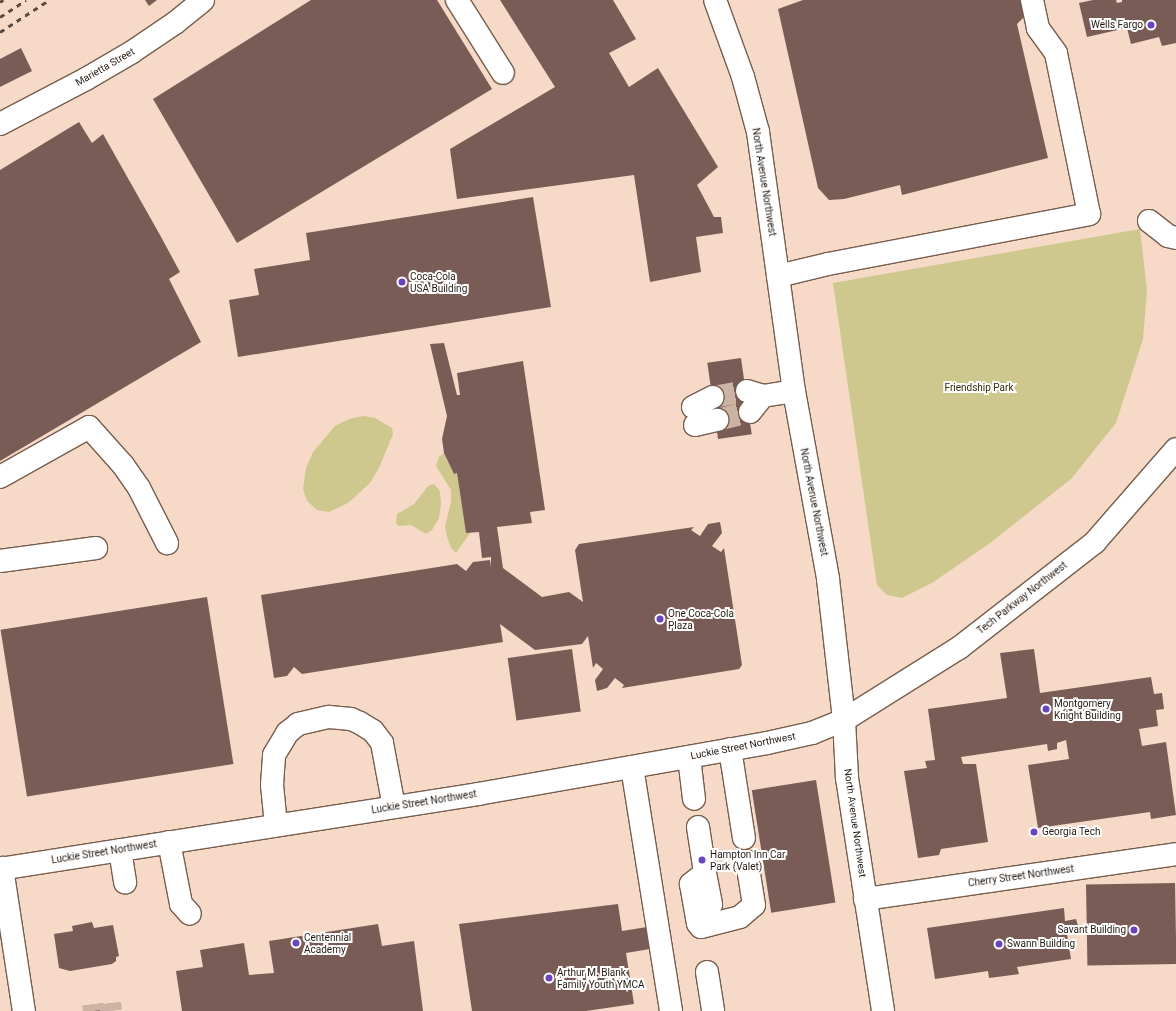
<!DOCTYPE html>
<html>
<head>
<meta charset="utf-8">
<style>
  body { margin:0 }
  #map { position:relative; width:1176px; height:1011px; overflow:hidden; background:#f6d9c7; font-family:Roboto,sans-serif }
  div>[style] { position:absolute }
  .green>* { inset:0; background:#cec88e }
  .building>* { inset:0; background:#7a5c57; transform-origin:0 0 }
  .minor-tunnel>* { height:22px; margin-top:-11px; transform-origin:0; background:repeating-linear-gradient(90deg,#ccb3a3 0 22px,transparent 0 33px) }
  .roads { filter:drop-shadow(1px 0 #765d4d) drop-shadow(-1px 0 #765d4d) drop-shadow(0 1px #765d4d) drop-shadow(0 -1px #765d4d) }
  .minor>* { height:22px; margin:-11px; padding:0 11px; transform-origin:11px; border-radius:11px; background:#fff }
  .major>* { height:22px; margin:-11px; padding:0 11px; transform-origin:11px; border-radius:11px; background:#fff }
  .highway>* { height:22px; margin:-11px; padding:0 11px; transform-origin:11px; border-radius:11px; background:#fff }
  .rail>* { height:3px; margin-top:-1.5px; transform-origin:0; background:repeating-linear-gradient(90deg,#5a4b41 0 5px,transparent 0 10px) }
  .dots>* { width:11px; height:11px; translate:-50% -50%; box-sizing:border-box; border:2px solid #fff; border-radius:50% }
  span { translate:-50% -50%; white-space:nowrap; text-align:center; line-height:1.15; -webkit-text-stroke:4px #fff; paint-order:stroke }
  .poi-label { font-size:10px; color:#231912 }
  .right { translate:-100% -50%; text-align:right }
  .left { translate:0 -50%; text-align:left }
  .street-label { font-size:10px; color:#231912 }
  .park-label { font-size:10px; color:#2f2b08 }
</style>
</head>
<body>
<div id="map">
  <div class="green">
    <i style="clip-path:polygon(1140px 229px,1147px 291px,1143px 339px,1116px 423px,1071px 479px,990px 543px,932px 583px,902px 598px,887px 595px,877px 585px,833px 283px)"></i>
    <i style="clip-path:polygon(363px 416px,375px 418px,392px 428px,393px 434px,379px 468px,370px 483px,348px 503px,329px 512px,317px 510px,307px 501px,303px 489px,306px 468px,313px 452px,335px 426px,349px 419px)"></i>
    <i style="clip-path:polygon(444px 453px,454px 474px,457px 473px,466px 533px,470px 533px,456px 553px,451px 548px,447px 537px,445px 526px,451px 502px,451px 490px,436px 466px,439px 457px)"></i>
    <i style="clip-path:polygon(434px 484px,440px 491px,441px 505px,439px 518px,432px 530px,426px 534px,411px 525px,398px 526px,396px 523px,397px 514px,414px 504px,428px 486px)"></i>
  </div>
  <div class="building">
    <i style="clip-path:polygon(145px 0,157px 0,149px 6px)"></i>
    <i style="clip-path:polygon(311px 0,437px 0,492px 89px,237px 243px,153px 99px)"></i>
    <i style="clip-path:polygon(500px 0,613px 0,636px 39px,609px 53px,629px 87px,658px 68px,718px 167px,697px 185px,714px 217px,721px 217px,723px 233px,696px 237px,701px 272px,650px 282px,634px 175px,457px 199px,450px 149px,555px 87px)"></i>
    <i style="clip-path:polygon(803px 0,1021px 0,1025px 16px,1017px 24px,1048px 158px,902px 195px,900px 185px,844px 199px,829px 200px,818px 188px,778px 9px)"></i>
    <i style="clip-path:polygon(1093px 0,1116px 0,1117px 3px,1122px 2px,1122px 0,1176px 0,1176px 43px,1162px 46px,1159px 37px,1131px 44px,1125px 20px,1120px 21px,1122px 29px,1087px 37px,1079px 3px)"></i>
    <i style="clip-path:polygon(21px 48px,32px 71px,0 87px,0 59px)"></i>
    <i style="clip-path:polygon(79px 122px,92px 143px,103px 134px,160px 235px,180px 272px,169px 279px,201px 342px,0 461px,0 170px)"></i>
    <i style="clip-path:polygon(533px 197px,551px 307px,238px 357px,229px 300px,259px 295px,254px 269px,310px 260px,306px 233px)"></i>
    <i style="clip-path:polygon(444px 343px,457px 395px,460px 395px,457px 373px,523px 361px,545px 510px,530px 512px,532px 523px,497px 527px,503px 568px,542px 597px,569px 592px,583px 602px,575px 550px,579px 544px,694px 527px,691px 530px,700px 536px,708px 524px,720px 522px,722px 533px,712px 546px,721px 552px,724px 548px,742px 665px,739px 669px,622px 688px,624px 685px,615px 678px,607px 688px,597px 691px,595px 680px,603px 669px,596px 663px,593px 668px,588px 636px,582px 644px,535px 650px,500px 624px,503px 642px,302px 674px,294px 667px,287px 676px,274px 678px,261px 595px,457px 564px,466px 571px,473px 562px,490px 560px,491px 567px,491px 557px,482px 558px,479px 532px,466px 533px,457px 473px,454px 474px,444px 453px,442px 439px,447px 416px,430px 344px)"></i>
    <i style="left:741px;top:358px;width:77px;height:34px;rotate:82deg"></i>
    <i style="left:207px;top:597px;width:169px;height:209px;rotate:81deg"></i>
    <i style="left:572px;top:649px;width:63px;height:65px;rotate:82deg"></i>
    <i style="clip-path:polygon(1034px 649px,1040px 693px,1151px 677px,1154px 694px,1162px 693px,1164px 709px,1156px 710px,1158px 726px,1139px 729px,1142px 746px,1166px 742px,1176px 815px,1151px 819px,1150px 812px,1038px 828px,1028px 765px,1069px 759px,1066px 740px,1057px 743px,1057px 749px,1048px 751px,1047px 744px,961px 757px,963px 764px,976px 764px,988px 842px,941px 849px,939px 855px,918px 858px,904px 771px,927px 768px,925px 761px,935px 760px,928px 709px,1007px 698px,1000px 653px)"></i>
    <i style="left:816px;top:780px;width:124px;height:65px;rotate:81deg"></i>
    <i style="left:1175px;top:883px;width:81px;height:89px;rotate:89deg"></i>
    <i style="clip-path:polygon(618px 904px,622px 931px,647px 927px,650px 949px,626px 953px,634px 1004px,586px 1011px,472px 1011px,459px 924px)"></i>
    <i style="clip-path:polygon(1064px 908px,1065px 921px,1076px 919px,1078px 926px,1066px 928px,1071px 959px,1017px 967px,1019px 974px,989px 978px,988px 971px,935px 979px,927px 928px)"></i>
    <i style="clip-path:polygon(92px 922px,94px 928px,113px 925px,119px 956px,116px 957px,116px 961px,112px 964px,70px 971px,59px 968px,54px 934px,73px 931px,72px 926px)"></i>
    <i style="clip-path:polygon(378px 924px,382px 946px,414px 941px,423px 1011px,182px 1011px,176px 971px,203px 967px,200px 950px,244px 943px,249px 975px,274px 973px,269px 941px)"></i>
    <i style="clip-path:polygon(108px 1008px,109px 1011px,93px 1011px,93px 1010px)"></i>
  </div>
  <div class="minor-tunnel">
    <i style="left:713px;top:397px;width:35px;rotate:-10deg"></i>
    <i style="left:717px;top:420px;width:34px;rotate:-14deg"></i>
    <i style="left:110px;top:1003px;width:8px;rotate:83deg"></i>
    <i style="left:93px;top:1004px;width:7px;rotate:82deg"></i>
  </div>
  <div class="roads">
    <div class="minor">
      <i style="left:457px;top:0;width:86px;rotate:57.8deg"></i>
      <i style="left:1149px;top:221px;width:24px;rotate:38deg"></i>
      <i style="left:1168px;top:236px;width:8px;rotate:14deg"></i>
      <i style="left:778px;top:276px;width:51px;rotate:-13.5deg"></i>
      <i style="left:828px;top:264px;width:266px;rotate:-10.8deg"></i>
      <i style="left:1089px;top:214px;width:164px;rotate:-101.6deg"></i>
      <i style="left:1056px;top:53px;width:31px;rotate:-126deg"></i>
      <i style="left:1038px;top:28px;width:29px;rotate:-102deg"></i>
      <i style="left:747px;top:391px;width:17px;rotate:17deg"></i>
      <i style="left:763px;top:396px;width:31px;rotate:-9deg"></i>
      <i style="left:693px;top:407px;width:22px;rotate:-27deg"></i>
      <i style="left:750px;top:412px;width:21px;rotate:-51deg"></i>
      <i style="left:695px;top:425px;width:23px;rotate:-13deg"></i>
      <i style="left:0;top:477px;width:102px;rotate:-29.3deg"></i>
      <i style="left:89px;top:427px;width:51px;rotate:48.2deg"></i>
      <i style="left:123px;top:465px;width:28px;rotate:55deg"></i>
      <i style="left:139px;top:488px;width:62px;rotate:63deg"></i>
      <i style="left:0;top:561px;width:97px;rotate:-7.7deg"></i>
      <i style="left:730px;top:749px;width:90px;rotate:81.1deg"></i>
      <i style="left:689px;top:757px;width:42px;rotate:83.2deg"></i>
      <i style="left:632px;top:767px;width:247px;rotate:80.9deg"></i>
      <i style="left:276px;top:825px;width:40px;rotate:-95.7deg"></i>
      <i style="left:272px;top:785px;width:30px;rotate:-86deg"></i>
      <i style="left:274px;top:755px;width:26px;rotate:-59deg"></i>
      <i style="left:287px;top:733px;width:14px;rotate:-39deg"></i>
      <i style="left:298px;top:724px;width:32px;rotate:-13deg"></i>
      <i style="left:329px;top:717px;width:22px;rotate:5deg"></i>
      <i style="left:351px;top:719px;width:10px;rotate:24deg"></i>
      <i style="left:360px;top:723px;width:15px;rotate:32deg"></i>
      <i style="left:373px;top:731px;width:15px;rotate:53deg"></i>
      <i style="left:382px;top:743px;width:65px;rotate:79.4deg"></i>
      <i style="left:698px;top:827px;width:47px;rotate:81.3deg"></i>
      <i style="left:705px;top:873px;width:18px;rotate:142deg"></i>
      <i style="left:691px;top:884px;width:40px;rotate:80deg"></i>
      <i style="left:698px;top:923px;width:5px;rotate:53deg"></i>
      <i style="left:701px;top:927px;width:40px;rotate:-14.4deg"></i>
      <i style="left:740px;top:917px;width:18px;rotate:-41deg"></i>
      <i style="left:754px;top:905px;width:44px;rotate:-99.2deg"></i>
      <i style="left:169px;top:842px;width:63px;rotate:79deg"></i>
      <i style="left:181px;top:904px;width:13px;rotate:48deg"></i>
      <i style="left:120px;top:850px;width:33px;rotate:81deg"></i>
      <i style="left:2px;top:868px;width:145px;rotate:81.3deg"></i>
      <i style="left:0;top:869px;width:484px;rotate:-8.9deg"></i>
      <i style="left:478px;top:794px;width:293px;rotate:-10deg"></i>
      <i style="left:767px;top:743px;width:46px;rotate:-12.5deg"></i>
      <i style="left:812px;top:733px;width:35px;rotate:-22deg"></i>
      <i style="left:844px;top:720px;width:136px;rotate:-32.1deg"></i>
      <i style="left:959px;top:648px;width:172px;rotate:-37.9deg"></i>
      <i style="left:1095px;top:542px;width:123px;rotate:-48.9deg"></i>
      <i style="left:705px;top:873px;width:32px;rotate:79deg"></i>
      <i style="left:865px;top:899px;width:314px;rotate:-8.2deg"></i>
      <i style="left:707px;top:972px;width:39px;rotate:81deg"></i>
    </div>
    <div class="major">
      <i style="left:0;top:124px;width:97px;rotate:-27.6deg"></i>
      <i style="left:86px;top:79px;width:53px;rotate:-30.4deg"></i>
      <i style="left:132px;top:52px;width:52px;rotate:-34deg"></i>
      <i style="left:175px;top:23px;width:36px;rotate:-39deg"></i>
    </div>
    <div class="highway">
      <i style="left:715px;top:0;width:82px;rotate:70deg"></i>
      <i style="left:743px;top:77px;width:57px;rotate:74.7deg"></i>
      <i style="left:758px;top:132px;width:261px;rotate:82.1deg"></i>
      <i style="left:794px;top:391px;width:191px;rotate:79.7deg"></i>
      <i style="left:828px;top:579px;width:142px;rotate:83.5deg"></i>
      <i style="left:844px;top:720px;width:58px;rotate:87deg"></i>
      <i style="left:847px;top:778px;width:236px;rotate:81.2deg"></i>
    </div>
  </div>
  <div class="rail">
    <i style="left:0;top:2px;width:4px;rotate:-34deg"></i>
    <i style="left:0;top:17px;width:31px;rotate:-33deg"></i>
    <i style="left:0;top:32px;width:59px;rotate:-33.1deg"></i>
  </div>
  <div class="dots">
    <i style="left:1151px;top:25px;background:#6a44bd"></i>
    <i style="left:402px;top:282px;background:#6a44bd"></i>
    <i style="left:660px;top:619px;background:#6a44bd"></i>
    <i style="left:1046px;top:709px;background:#6a44bd"></i>
    <i style="left:1034px;top:832px;background:#6a44bd"></i>
    <i style="left:702px;top:860px;background:#6a44bd"></i>
    <i style="left:1134px;top:930px;background:#6a44bd"></i>
    <i style="left:296px;top:943px;background:#6a44bd"></i>
    <i style="left:999px;top:944px;background:#6a44bd"></i>
    <i style="left:549px;top:978px;background:#6a44bd"></i>
  </div>
  <div class="poi-label">
    <span class="right" style="left:1143px;top:25px">Wells Fargo</span>
    <span class="left" style="left:410px;top:282px">Coca-Cola<br>USA Building</span>
    <span class="left" style="left:668px;top:619px">One Coca-Cola<br>Plaza</span>
    <span class="left" style="left:1054px;top:709px">Montgomery<br>Knight Building</span>
    <span class="left" style="left:1042px;top:832px">Georgia Tech</span>
    <span class="left" style="left:710px;top:860px">Hampton Inn Car<br>Park (Valet)</span>
    <span class="right" style="left:1126px;top:930px">Savant Building</span>
    <span class="left" style="left:304px;top:943px">Centennial<br>Academy</span>
    <span class="left" style="left:1007px;top:944px">Swann Building</span>
    <span class="left" style="left:557px;top:978px">Arthur M. Blank<br>Family Youth YMCA</span>
  </div>
  <div class="street-label">
    <span style="left:105px;top:67px;rotate:-30deg">Marietta Street</span>
    <span style="left:764px;top:182px;rotate:81deg">North Avenue Northwest</span>
    <span style="left:814px;top:502px;rotate:79deg">North Avenue Northwest</span>
    <span style="left:1022px;top:598px;rotate:-38deg">Tech Parkway Northwest</span>
    <span style="left:743px;top:746px;rotate:-11deg">Luckie Street Northwest</span>
    <span style="left:424px;top:802px;rotate:-9deg">Luckie Street Northwest</span>
    <span style="left:855px;top:823px;rotate:82deg">North Avenue Northwest</span>
    <span style="left:104px;top:852px;rotate:-9deg">Luckie Street Northwest</span>
    <span style="left:1021px;top:876px;rotate:-8deg">Cherry Street Northwest</span>
  </div>
  <div class="park-label">
    <span style="left:979px;top:388px">Friendship Park</span>
  </div>
</div>
</body>
</html>
